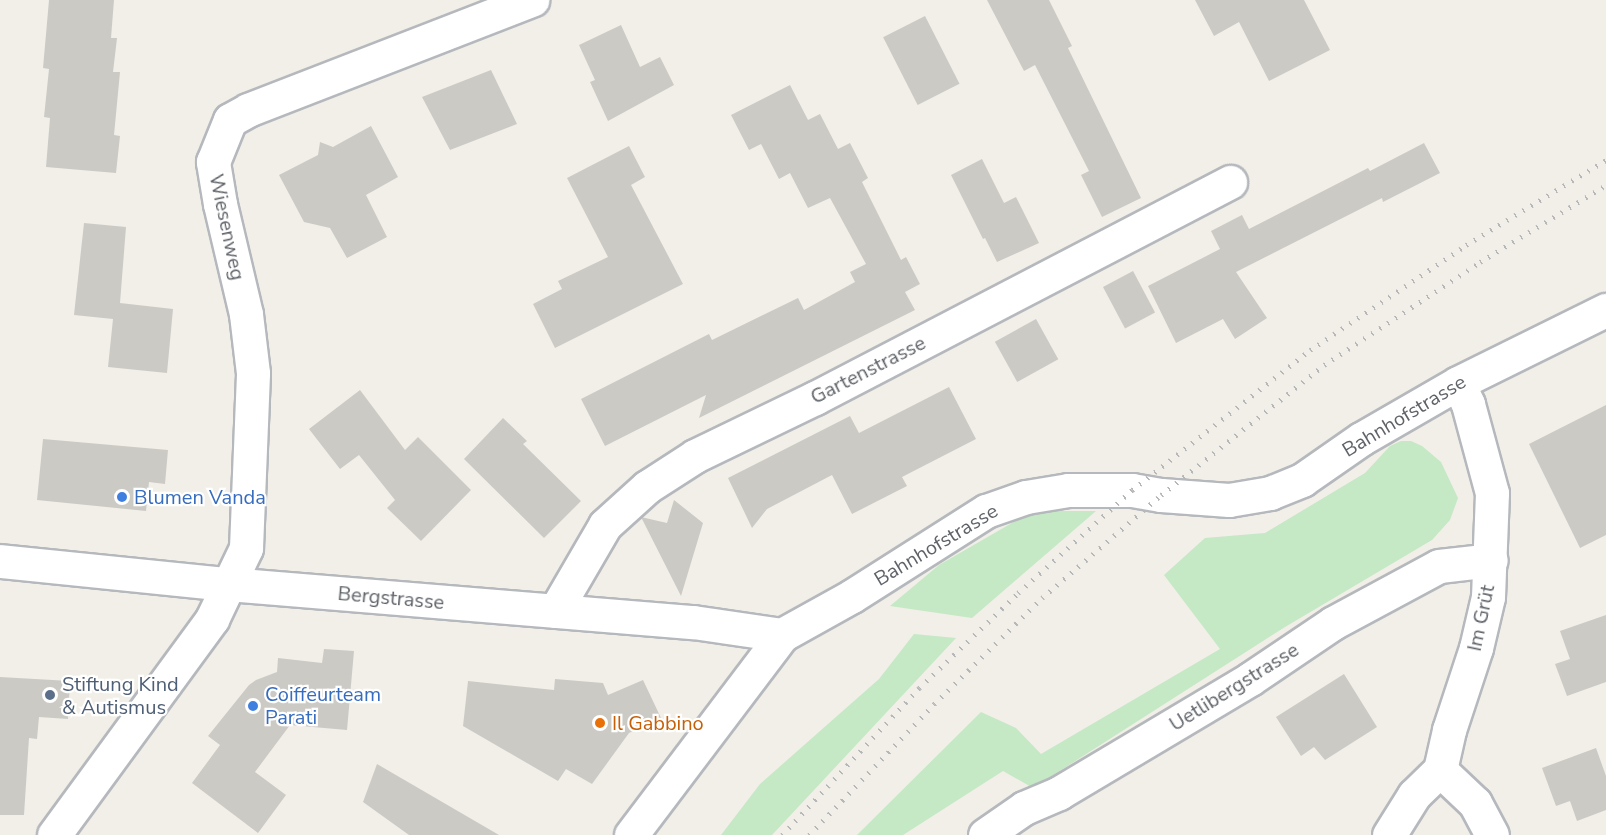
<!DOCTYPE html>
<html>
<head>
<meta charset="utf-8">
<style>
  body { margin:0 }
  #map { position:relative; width:1606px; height:835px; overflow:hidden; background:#f1efe8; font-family:"Nunito Sans",sans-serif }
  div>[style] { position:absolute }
  .green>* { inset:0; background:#c5e8c5 }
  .building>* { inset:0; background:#cccac5; transform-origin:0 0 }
  .roads { filter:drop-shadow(2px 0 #b5b8bc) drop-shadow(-2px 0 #b5b8bc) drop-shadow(0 2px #b5b8bc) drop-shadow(0 -2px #b5b8bc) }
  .minor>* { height:33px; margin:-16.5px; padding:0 16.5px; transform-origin:16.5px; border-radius:16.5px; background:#fff }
  .rail>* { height:4.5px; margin-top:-2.25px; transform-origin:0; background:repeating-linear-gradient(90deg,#b6b7b8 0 1.5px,transparent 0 9.5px) }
  .dots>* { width:16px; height:16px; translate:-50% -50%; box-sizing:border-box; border:3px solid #fff; border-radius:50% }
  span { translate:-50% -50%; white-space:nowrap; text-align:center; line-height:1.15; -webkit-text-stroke:4.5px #fff; paint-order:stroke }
  .street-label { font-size:20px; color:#5f6368 }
  .shop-label { font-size:20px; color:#366cbe }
  .left { translate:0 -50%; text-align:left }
  .service-label { font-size:20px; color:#4e5e75 }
  .food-label { font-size:20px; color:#c56008 }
</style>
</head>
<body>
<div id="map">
  <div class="green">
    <i style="clip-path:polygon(1401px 441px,1411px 441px,1422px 446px,1441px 462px,1458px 498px,1450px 520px,1432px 540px,1285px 627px,1033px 788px,1003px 771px,903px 835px,857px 835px,981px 712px,1016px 728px,1041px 754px,1220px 649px,1164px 575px,1205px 538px,1265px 533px,1365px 473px,1390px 446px)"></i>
    <i style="clip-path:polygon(1055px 511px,1096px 511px,972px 618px,890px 606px,939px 565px,1026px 515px)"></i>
    <i style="clip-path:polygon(914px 634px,956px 638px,772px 835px,721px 835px,760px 784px,879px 679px)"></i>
  </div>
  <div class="building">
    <i style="clip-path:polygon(49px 0,114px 0,111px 38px,117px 38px,113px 72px,120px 72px,114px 135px,120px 136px,116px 173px,46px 167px,50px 118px,44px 117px,49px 69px,43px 68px)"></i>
    <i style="clip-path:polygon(987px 0,1049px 0,1072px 46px,1068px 48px,1141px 198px,1102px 217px,1081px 175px,1089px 171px,1035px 65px,1024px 71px)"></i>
    <i style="clip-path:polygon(1195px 0,1304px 0,1330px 50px,1269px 81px,1239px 22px,1214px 36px)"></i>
    <i style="left:925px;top:16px;width:76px;height:47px;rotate:63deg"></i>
    <i style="clip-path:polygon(621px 25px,640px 67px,660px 57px,674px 85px,608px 121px,590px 82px,595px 80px,579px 45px)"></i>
    <i style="clip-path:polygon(491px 70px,517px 124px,450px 150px,422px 97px)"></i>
    <i style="clip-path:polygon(790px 85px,808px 120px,820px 114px,838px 149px,850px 143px,868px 178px,862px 182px,901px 260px,906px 257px,920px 284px,905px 292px,915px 310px,699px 418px,706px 395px,605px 446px,581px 399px,709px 334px,712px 340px,798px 298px,804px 310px,855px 282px,850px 272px,866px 264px,830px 198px,808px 208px,790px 173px,779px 179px,761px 144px,749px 150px,731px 115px)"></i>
    <i style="clip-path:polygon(371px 126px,398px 177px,366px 195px,387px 237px,347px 258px,330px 228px,304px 222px,279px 175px,318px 155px,320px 142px,333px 147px)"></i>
    <i style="clip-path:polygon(1424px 143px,1440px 173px,1383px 202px,1382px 198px,1236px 272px,1267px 318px,1235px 339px,1223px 319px,1176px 343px,1148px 286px,1220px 249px,1211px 231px,1242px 215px,1249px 229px,1368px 168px,1370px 171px)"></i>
    <i style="clip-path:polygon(629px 146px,645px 177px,631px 185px,683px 284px,555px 348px,533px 304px,562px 289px,558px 281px,608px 257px,567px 178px)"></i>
    <i style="clip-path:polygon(982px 159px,1004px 203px,1016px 197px,1039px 243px,997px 262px,985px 238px,983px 239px,951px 175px)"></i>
    <i style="clip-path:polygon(84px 223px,126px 227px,120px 303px,173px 309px,167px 373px,108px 367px,113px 319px,74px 315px)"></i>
    <i style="left:1133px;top:271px;width:47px;height:34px;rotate:62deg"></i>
    <i style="left:1036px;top:319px;width:46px;height:47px;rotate:61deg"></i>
    <i style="clip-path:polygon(949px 387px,976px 439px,902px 477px,907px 486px,852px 514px,832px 475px,767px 509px,752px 528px,728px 478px,850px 416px,859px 433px)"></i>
    <i style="clip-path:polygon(360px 390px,405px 450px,418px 437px,471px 490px,421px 541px,387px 508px,395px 500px,359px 455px,340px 469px,309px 429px)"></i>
    <i style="clip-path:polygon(1606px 405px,1606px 535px,1580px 548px,1529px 444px)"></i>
    <i style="clip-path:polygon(503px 418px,527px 441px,523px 444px,581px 501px,544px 538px,464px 459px)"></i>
    <i style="clip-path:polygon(43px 439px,168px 450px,165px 484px,149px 482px,146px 511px,37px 500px)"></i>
    <i style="clip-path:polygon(674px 500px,703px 523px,681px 596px,641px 517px,667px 523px)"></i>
    <i style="clip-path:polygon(1606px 615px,1606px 682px,1567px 696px,1555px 664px,1570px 659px,1560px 631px)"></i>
    <i style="clip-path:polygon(324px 649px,354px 651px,347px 730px,290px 725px,255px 772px,286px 795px,258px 833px,192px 783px,220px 745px,208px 736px,249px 685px,256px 680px,277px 672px,278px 658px,322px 663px)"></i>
    <i style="clip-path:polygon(1344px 674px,1377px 727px,1325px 760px,1314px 747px,1301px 756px,1276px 717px)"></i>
    <i style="clip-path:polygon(0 677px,70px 681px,68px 719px,39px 717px,37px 739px,29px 738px,24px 815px,0 815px)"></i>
    <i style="clip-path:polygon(555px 679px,603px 683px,608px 695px,643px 680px,661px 718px,629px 733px,592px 784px,566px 769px,558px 781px,463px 726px,468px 681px,554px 690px)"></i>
    <i style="clip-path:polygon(1596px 748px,1606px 776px,1606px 810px,1577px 821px,1570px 801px,1556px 806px,1542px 768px)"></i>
    <i style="clip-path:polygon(377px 764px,499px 835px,409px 835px,363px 802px)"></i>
  </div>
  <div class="roads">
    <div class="minor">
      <i style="left:0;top:561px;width:229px;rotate:5.8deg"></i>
      <i style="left:228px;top:584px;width:467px;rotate:4.7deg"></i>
      <i style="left:693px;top:622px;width:90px;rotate:8.3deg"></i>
      <i style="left:555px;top:611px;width:99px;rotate:-59.8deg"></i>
      <i style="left:605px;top:525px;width:57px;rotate:-42.1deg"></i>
      <i style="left:647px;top:487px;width:57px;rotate:-32.9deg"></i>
      <i style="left:695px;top:456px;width:133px;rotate:-25.8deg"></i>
      <i style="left:815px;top:398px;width:468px;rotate:-27.5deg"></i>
      <i style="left:1440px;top:770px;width:48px;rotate:43.3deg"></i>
      <i style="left:1475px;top:803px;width:36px;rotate:62deg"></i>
      <i style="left:54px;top:835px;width:268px;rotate:-53.8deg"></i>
      <i style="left:212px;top:619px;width:79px;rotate:-64.4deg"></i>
      <i style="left:246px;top:548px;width:175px;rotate:-87.7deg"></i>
      <i style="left:253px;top:373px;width:59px;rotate:-96.8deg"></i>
      <i style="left:246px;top:314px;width:113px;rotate:-103.3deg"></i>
      <i style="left:220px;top:204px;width:43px;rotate:-99.5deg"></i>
      <i style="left:213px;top:162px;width:45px;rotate:-68deg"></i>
      <i style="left:230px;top:120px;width:21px;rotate:-29deg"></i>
      <i style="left:248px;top:110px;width:305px;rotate:-21.2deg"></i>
      <i style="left:631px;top:835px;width:251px;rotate:-52.9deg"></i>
      <i style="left:782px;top:635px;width:80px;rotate:-29.1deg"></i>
      <i style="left:852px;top:596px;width:159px;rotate:-32.4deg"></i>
      <i style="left:986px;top:511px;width:42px;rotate:-19.3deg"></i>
      <i style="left:1026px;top:497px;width:43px;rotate:-9.5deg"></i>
      <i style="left:1068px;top:490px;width:64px"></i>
      <i style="left:1132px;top:490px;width:29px;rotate:10deg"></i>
      <i style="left:1161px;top:495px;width:68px;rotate:4.2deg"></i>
      <i style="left:1229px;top:500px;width:42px;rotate:-9.7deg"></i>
      <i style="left:1270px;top:493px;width:35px;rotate:-22deg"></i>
      <i style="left:1302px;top:480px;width:72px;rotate:-34.8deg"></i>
      <i style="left:1361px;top:439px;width:112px;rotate:-30deg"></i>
      <i style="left:1458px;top:383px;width:165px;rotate:-26.3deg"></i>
      <i style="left:985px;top:835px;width:47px;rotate:-34.7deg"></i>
      <i style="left:1024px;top:808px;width:38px;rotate:-23deg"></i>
      <i style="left:1059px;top:793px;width:222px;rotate:-30.8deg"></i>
      <i style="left:1250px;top:679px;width:100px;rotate:-34deg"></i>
      <i style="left:1333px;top:623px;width:120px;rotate:-28.3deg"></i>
      <i style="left:1439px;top:566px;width:52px;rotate:-6.6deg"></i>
      <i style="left:1389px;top:835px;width:47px;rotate:-58deg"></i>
      <i style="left:1414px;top:795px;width:36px;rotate:-44deg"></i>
      <i style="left:1440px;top:770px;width:41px;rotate:-77.3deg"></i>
      <i style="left:1449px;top:730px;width:86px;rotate:-71.8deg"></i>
      <i style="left:1476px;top:648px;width:52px;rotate:-76.8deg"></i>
      <i style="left:1488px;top:597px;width:104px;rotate:-87.8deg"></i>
      <i style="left:1492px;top:493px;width:92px;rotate:-105.1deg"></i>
      <i style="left:1468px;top:404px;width:23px;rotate:-115deg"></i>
    </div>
  </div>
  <div class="rail">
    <i style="left:782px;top:835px;width:201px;rotate:-47deg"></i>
    <i style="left:919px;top:688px;width:137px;rotate:-43.8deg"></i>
    <i style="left:1018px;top:593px;width:154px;rotate:-42.1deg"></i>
    <i style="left:1132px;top:490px;width:226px;rotate:-38.2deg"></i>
    <i style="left:1310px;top:350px;width:188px;rotate:-33.9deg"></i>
    <i style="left:1466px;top:245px;width:164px;rotate:-31.3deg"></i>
    <i style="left:809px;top:835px;width:181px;rotate:-46.3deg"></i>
    <i style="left:934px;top:704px;width:151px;rotate:-44.5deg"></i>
    <i style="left:1042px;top:598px;width:157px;rotate:-40.9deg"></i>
    <i style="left:1161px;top:495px;width:208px;rotate:-38.6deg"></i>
    <i style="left:1324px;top:365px;width:187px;rotate:-33.4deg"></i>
    <i style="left:1480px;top:262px;width:148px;rotate:-31.4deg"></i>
  </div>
  <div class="dots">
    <i style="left:122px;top:497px;background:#3f7fe0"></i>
    <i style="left:50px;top:695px;background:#5c6f8a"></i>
    <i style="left:253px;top:706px;background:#3f7fe0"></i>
    <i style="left:600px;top:723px;background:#e8710a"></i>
  </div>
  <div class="street-label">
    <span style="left:227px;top:227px;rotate:78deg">Wiesenweg</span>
    <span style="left:868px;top:370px;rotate:-27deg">Gartenstrasse</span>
    <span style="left:1404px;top:416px;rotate:-31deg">Bahnhofstrasse</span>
    <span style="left:936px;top:545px;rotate:-31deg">Bahnhofstrasse</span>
    <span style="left:391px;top:598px;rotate:5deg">Bergstrasse</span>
    <span style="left:1481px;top:618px;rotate:-78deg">Im Grüt</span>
    <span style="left:1234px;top:687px;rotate:-32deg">Uetlibergstrasse</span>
  </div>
  <div class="shop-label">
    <span class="left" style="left:134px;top:497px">Blumen Vanda</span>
    <span class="left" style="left:265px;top:706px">Coiffeurteam<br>Parati</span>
  </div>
  <div class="service-label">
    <span class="left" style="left:62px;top:696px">Stiftung Kind<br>&amp; Autismus</span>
  </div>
  <div class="food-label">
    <span class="left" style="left:612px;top:723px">Il Gabbino</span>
  </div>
</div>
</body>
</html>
